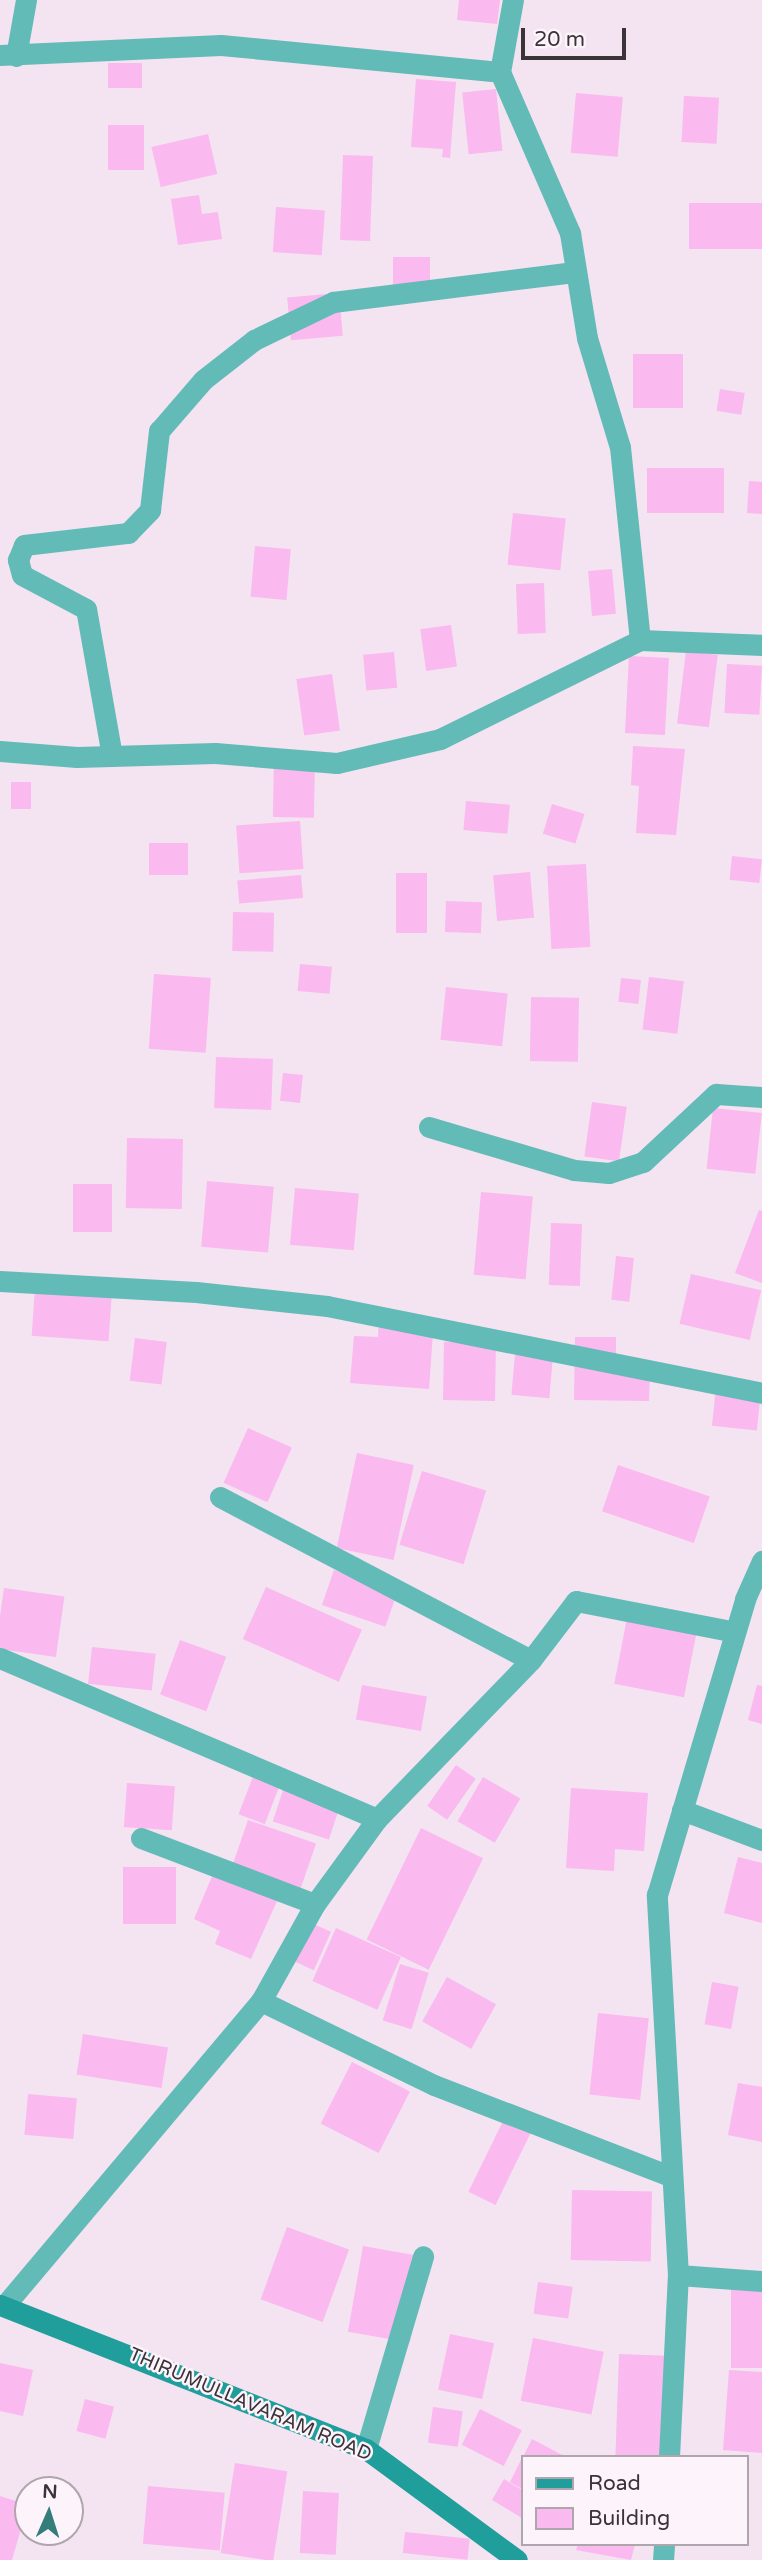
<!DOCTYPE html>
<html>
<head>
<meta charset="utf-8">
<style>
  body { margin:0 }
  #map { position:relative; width:762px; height:2560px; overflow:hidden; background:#f4e3f1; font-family:"Varela Round",sans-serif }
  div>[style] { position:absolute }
  .building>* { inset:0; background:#fab9ef; transform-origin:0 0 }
  .street>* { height:21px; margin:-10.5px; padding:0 10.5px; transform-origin:10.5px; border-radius:10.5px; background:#63bbb8 }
  .secondary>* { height:21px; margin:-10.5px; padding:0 10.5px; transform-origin:10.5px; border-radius:10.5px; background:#1f9e9b }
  span { translate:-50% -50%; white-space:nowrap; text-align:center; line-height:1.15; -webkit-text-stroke:5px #fdf3fb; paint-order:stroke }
  .street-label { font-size:19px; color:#3a3338 }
  .legend { position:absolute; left:521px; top:2455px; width:228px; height:91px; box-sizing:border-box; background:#fdf3fb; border:2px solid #afa6ad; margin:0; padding:9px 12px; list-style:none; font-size:21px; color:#3a3338 }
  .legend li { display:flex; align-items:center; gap:14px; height:35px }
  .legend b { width:35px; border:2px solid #afa6ad }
  .north { position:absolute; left:14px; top:2476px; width:70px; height:70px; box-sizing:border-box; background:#fdf3fb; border:2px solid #afa6ad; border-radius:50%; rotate:3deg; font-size:19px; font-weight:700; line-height:28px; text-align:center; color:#3a3338 }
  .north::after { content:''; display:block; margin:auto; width:24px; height:32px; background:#347d7b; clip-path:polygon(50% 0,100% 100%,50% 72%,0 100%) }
  .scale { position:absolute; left:521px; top:28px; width:105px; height:32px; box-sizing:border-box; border:4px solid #3a3338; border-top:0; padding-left:9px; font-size:21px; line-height:24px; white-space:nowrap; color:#3a3338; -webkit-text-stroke:5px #fdf3fb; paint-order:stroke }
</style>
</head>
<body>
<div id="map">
  <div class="building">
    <i style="clip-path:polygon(459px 0,500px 0,497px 24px,457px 20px)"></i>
    <i style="left:108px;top:63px;width:34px;height:25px"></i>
    <i style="clip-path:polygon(416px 79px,456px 82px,450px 158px,442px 157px,443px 149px,411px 147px)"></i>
    <i style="left:496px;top:89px;width:62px;height:34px;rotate:84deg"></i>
    <i style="left:576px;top:93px;width:47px;height:60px;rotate:5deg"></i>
    <i style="left:684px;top:96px;width:35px;height:46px;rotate:3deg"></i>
    <i style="left:108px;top:125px;width:36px;height:45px"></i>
    <i style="left:208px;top:134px;width:41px;height:58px;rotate:77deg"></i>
    <i style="left:343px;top:155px;width:30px;height:85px;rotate:2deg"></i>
    <i style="clip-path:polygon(199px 195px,202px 214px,218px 212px,222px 239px,178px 245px,171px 199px)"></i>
    <i style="left:762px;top:203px;width:46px;height:73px;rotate:90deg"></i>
    <i style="left:276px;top:207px;width:49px;height:45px;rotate:4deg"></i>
    <i style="left:393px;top:257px;width:37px;height:34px"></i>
    <i style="left:339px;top:293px;width:43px;height:52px;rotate:85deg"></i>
    <i style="left:683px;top:354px;width:54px;height:50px;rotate:90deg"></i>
    <i style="left:720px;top:389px;width:25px;height:22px;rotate:9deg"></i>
    <i style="left:647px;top:468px;width:77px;height:45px"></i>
    <i style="clip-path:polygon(749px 481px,762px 482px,762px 514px,747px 513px)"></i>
    <i style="left:513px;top:513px;width:53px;height:52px;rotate:6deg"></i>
    <i style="left:255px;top:546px;width:36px;height:51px;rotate:5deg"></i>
    <i style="left:612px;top:569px;width:45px;height:24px;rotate:85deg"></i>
    <i style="left:544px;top:583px;width:50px;height:28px;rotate:88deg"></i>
    <i style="left:451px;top:625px;width:42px;height:31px;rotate:82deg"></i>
    <i style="left:686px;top:651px;width:32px;height:73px;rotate:7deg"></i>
    <i style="left:394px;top:652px;width:36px;height:31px;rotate:85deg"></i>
    <i style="left:629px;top:656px;width:40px;height:77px;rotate:3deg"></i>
    <i style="left:727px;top:664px;width:35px;height:49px;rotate:3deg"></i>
    <i style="left:332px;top:674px;width:57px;height:36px;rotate:82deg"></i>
    <i style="clip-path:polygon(633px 746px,685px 749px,676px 835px,636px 833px,639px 786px,631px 785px)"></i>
    <i style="left:274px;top:755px;width:41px;height:62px;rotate:1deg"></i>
    <i style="left:11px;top:782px;width:20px;height:27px"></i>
    <i style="left:466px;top:801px;width:44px;height:29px;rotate:5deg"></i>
    <i style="left:552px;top:804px;width:34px;height:31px;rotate:17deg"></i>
    <i style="left:300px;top:821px;width:48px;height:64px;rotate:86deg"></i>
    <i style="left:188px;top:843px;width:32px;height:39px;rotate:90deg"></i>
    <i style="left:732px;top:856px;width:30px;height:24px;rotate:6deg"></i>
    <i style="left:586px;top:864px;width:83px;height:39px;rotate:87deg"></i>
    <i style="left:530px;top:872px;width:46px;height:37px;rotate:85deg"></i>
    <i style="left:427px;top:873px;width:60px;height:31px;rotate:90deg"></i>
    <i style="left:301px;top:875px;width:23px;height:64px;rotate:85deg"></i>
    <i style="left:446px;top:901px;width:36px;height:31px;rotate:2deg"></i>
    <i style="left:233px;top:912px;width:41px;height:39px;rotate:1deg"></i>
    <i style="left:300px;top:964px;width:32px;height:27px;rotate:5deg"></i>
    <i style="left:154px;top:974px;width:57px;height:75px;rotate:4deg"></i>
    <i style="left:649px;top:977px;width:35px;height:53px;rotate:7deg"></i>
    <i style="left:621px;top:978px;width:20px;height:24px;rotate:6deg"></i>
    <i style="left:446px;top:987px;width:62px;height:53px;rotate:6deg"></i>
    <i style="left:531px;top:997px;width:48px;height:64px;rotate:1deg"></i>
    <i style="left:216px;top:1057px;width:57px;height:51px;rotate:2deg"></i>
    <i style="left:283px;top:1073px;width:20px;height:28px;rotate:6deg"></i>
    <i style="left:592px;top:1102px;width:35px;height:55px;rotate:8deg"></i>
    <i style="left:713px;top:1108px;width:49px;height:61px;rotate:6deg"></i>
    <i style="left:127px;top:1138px;width:56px;height:70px;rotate:1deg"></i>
    <i style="left:207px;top:1181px;width:67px;height:66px;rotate:5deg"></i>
    <i style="left:73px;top:1184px;width:39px;height:48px"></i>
    <i style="left:295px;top:1188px;width:64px;height:57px;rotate:5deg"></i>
    <i style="left:481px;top:1192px;width:52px;height:83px;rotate:5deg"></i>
    <i style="clip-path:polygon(759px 1210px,762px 1211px,762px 1283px,735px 1273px)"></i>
    <i style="left:551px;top:1223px;width:31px;height:62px;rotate:2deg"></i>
    <i style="left:616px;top:1256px;width:18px;height:44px;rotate:6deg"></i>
    <i style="left:36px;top:1274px;width:77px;height:62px;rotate:4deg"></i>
    <i style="left:691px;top:1274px;width:72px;height:51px;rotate:13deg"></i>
    <i style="clip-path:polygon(379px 1315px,434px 1318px,429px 1389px,350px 1383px,354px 1336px,378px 1337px)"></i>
    <i style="clip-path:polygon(575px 1337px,616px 1337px,616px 1368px,650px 1369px,649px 1401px,574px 1400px)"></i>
    <i style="left:135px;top:1338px;width:32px;height:43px;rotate:7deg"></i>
    <i style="left:444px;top:1342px;width:52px;height:58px;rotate:1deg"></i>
    <i style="left:515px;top:1354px;width:38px;height:41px;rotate:5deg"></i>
    <i style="left:717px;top:1378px;width:45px;height:48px;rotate:6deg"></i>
    <i style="left:248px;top:1428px;width:48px;height:60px;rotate:24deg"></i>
    <i style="left:357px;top:1453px;width:58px;height:97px;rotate:12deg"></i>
    <i style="left:618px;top:1465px;width:97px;height:49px;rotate:19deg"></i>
    <i style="left:422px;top:1471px;width:67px;height:77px;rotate:17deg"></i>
    <i style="left:334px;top:1570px;width:67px;height:37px;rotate:19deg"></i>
    <i style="left:266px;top:1587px;width:105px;height:57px;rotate:24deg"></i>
    <i style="left:4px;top:1588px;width:61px;height:61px;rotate:8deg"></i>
    <i style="left:628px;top:1613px;width:71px;height:72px;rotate:11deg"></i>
    <i style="left:180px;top:1640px;width:49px;height:58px;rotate:20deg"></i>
    <i style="left:92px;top:1647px;width:64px;height:37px;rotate:6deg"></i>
    <i style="left:362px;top:1685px;width:66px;height:35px;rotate:10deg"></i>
    <i style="clip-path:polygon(757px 1685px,762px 1686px,762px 1724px,748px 1720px)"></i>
    <i style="left:456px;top:1765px;width:24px;height:50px;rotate:35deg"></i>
    <i style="left:254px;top:1774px;width:28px;height:43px;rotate:21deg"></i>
    <i style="left:483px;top:1777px;width:43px;height:51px;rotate:30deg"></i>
    <i style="left:127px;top:1783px;width:48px;height:44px;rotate:4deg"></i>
    <i style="clip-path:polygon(571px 1788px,648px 1793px,644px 1851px,615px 1849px,614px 1871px,566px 1868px)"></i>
    <i style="left:283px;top:1790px;width:59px;height:33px;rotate:18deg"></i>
    <i style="left:248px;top:1820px;width:72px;height:51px;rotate:19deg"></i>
    <i style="left:421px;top:1828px;width:69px;height:124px;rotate:26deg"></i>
    <i style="clip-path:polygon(738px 1857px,762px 1863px,762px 1923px,724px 1913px)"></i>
    <i style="left:123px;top:1867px;width:53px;height:57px"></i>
    <i style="clip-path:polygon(213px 1874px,277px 1901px,251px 1959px,215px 1944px,220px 1931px,194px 1919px)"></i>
    <i style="left:309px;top:1922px;width:24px;height:42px;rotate:24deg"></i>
    <i style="left:336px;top:1928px;width:71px;height:58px;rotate:24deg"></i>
    <i style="left:400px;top:1964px;width:30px;height:59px;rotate:17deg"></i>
    <i style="left:447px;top:1977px;width:56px;height:51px;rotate:29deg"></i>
    <i style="left:712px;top:1982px;width:27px;height:43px;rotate:10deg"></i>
    <i style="left:598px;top:2013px;width:51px;height:82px;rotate:6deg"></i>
    <i style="left:83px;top:2034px;width:86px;height:41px;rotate:9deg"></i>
    <i style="left:352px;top:2062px;width:65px;height:69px;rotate:27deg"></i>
    <i style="clip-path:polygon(738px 2083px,762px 2087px,762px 2142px,728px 2135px)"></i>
    <i style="left:28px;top:2094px;width:49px;height:41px;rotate:5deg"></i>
    <i style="left:504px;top:2119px;width:30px;height:81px;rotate:26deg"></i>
    <i style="left:572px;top:2190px;width:80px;height:70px;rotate:1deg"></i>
    <i style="left:287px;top:2227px;width:66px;height:77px;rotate:20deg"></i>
    <i style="left:363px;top:2246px;width:63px;height:87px;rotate:10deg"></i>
    <i style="left:538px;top:2282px;width:35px;height:32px;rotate:8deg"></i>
    <i style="left:731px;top:2282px;width:31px;height:86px"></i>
    <i style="left:450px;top:2334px;width:45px;height:57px;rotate:12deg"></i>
    <i style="left:533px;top:2338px;width:72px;height:64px;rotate:11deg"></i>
    <i style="left:619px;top:2354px;width:47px;height:103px;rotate:2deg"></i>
    <i style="clip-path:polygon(0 2363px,33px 2370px,23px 2416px,0 2411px)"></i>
    <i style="clip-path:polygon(729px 2370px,762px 2372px,762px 2453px,723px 2450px)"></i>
    <i style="left:85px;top:2399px;width:30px;height:33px;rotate:15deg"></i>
    <i style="left:433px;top:2407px;width:30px;height:36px;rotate:8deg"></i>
    <i style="left:480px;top:2409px;width:47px;height:40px;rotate:27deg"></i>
    <i style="clip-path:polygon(532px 2439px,566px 2457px,523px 2457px)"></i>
    <i style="clip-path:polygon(522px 2458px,522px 2489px,510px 2482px)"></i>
    <i style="left:235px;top:2463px;width:53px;height:91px;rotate:9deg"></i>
    <i style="clip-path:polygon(504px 2479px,522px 2490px,522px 2518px,492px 2500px)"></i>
    <i style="left:148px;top:2486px;width:77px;height:58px;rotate:5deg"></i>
    <i style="left:303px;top:2491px;width:36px;height:62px;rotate:3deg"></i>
    <i style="clip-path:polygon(0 2496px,28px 2505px,12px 2560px,0 2560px)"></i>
    <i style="left:405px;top:2532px;width:65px;height:21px;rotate:6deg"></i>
    <i style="clip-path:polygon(578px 2544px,635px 2544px,631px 2560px,576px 2550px)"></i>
  </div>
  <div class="street">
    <i style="left:0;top:55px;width:221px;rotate:-2.6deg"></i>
    <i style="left:221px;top:45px;width:280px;rotate:5.5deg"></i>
    <i style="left:500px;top:72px;width:176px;rotate:66.5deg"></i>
    <i style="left:570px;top:233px;width:106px;rotate:80.8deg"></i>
    <i style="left:587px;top:338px;width:114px;rotate:73.2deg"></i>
    <i style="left:620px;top:447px;width:194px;rotate:84.1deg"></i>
    <i style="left:640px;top:640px;width:122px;rotate:2.3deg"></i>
    <i style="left:16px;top:56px;width:57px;rotate:-79.9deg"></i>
    <i style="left:500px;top:72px;width:73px;rotate:-79.8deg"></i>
    <i style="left:0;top:751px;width:77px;rotate:4.5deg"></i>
    <i style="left:77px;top:757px;width:138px;rotate:-1.7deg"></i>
    <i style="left:215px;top:753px;width:122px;rotate:4.7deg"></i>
    <i style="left:337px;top:763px;width:106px;rotate:-13.1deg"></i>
    <i style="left:440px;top:739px;width:223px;rotate:-26.3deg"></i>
    <i style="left:112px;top:756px;width:149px;rotate:-100deg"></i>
    <i style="left:86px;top:609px;width:72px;rotate:-152deg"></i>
    <i style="left:22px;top:575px;width:16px;rotate:-105deg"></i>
    <i style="left:18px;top:560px;width:16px;rotate:-68deg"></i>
    <i style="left:24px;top:545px;width:105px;rotate:-6.6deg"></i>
    <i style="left:128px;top:533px;width:32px;rotate:-46deg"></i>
    <i style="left:150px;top:510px;width:80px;rotate:-83.5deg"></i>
    <i style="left:159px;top:431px;width:67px;rotate:-49.2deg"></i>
    <i style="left:203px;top:380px;width:65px;rotate:-38.1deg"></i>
    <i style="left:254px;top:340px;width:88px;rotate:-25.7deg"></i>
    <i style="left:333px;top:302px;width:243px;rotate:-7.1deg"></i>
    <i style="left:429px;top:1127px;width:151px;rotate:16.5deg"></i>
    <i style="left:574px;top:1170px;width:35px;rotate:5deg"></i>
    <i style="left:609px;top:1173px;width:36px;rotate:-18deg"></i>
    <i style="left:643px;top:1162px;width:100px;rotate:-43deg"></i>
    <i style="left:716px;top:1094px;width:46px;rotate:3.7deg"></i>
    <i style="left:0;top:1281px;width:196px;rotate:3.2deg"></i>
    <i style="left:196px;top:1292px;width:132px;rotate:6.1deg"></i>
    <i style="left:327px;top:1306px;width:444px;rotate:11.3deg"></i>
    <i style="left:220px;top:1497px;width:351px;rotate:27.7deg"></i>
    <i style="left:0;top:1658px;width:410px;rotate:23.1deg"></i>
    <i style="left:682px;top:1810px;width:85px;rotate:20.6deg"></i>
    <i style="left:141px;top:1838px;width:186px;rotate:20.8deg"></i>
    <i style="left:261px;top:2001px;width:192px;rotate:25.9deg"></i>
    <i style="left:434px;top:2085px;width:255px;rotate:21.1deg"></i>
    <i style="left:678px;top:2275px;width:84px;rotate:4.1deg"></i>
    <i style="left:5px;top:2305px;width:397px;rotate:-49.9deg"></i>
    <i style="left:261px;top:2001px;width:111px;rotate:-60.9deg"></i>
    <i style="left:315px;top:1904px;width:105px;rotate:-53.9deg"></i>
    <i style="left:377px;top:1819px;width:221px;rotate:-45.9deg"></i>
    <i style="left:531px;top:1660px;width:74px;rotate:-52.7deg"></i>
    <i style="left:576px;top:1601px;width:162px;rotate:11deg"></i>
    <i style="left:366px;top:2449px;width:201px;rotate:-73.5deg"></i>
    <i style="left:669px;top:2457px;width:182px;rotate:-87.2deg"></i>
    <i style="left:678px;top:2275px;width:381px;rotate:-93.2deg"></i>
    <i style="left:657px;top:1895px;width:309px;rotate:-73.4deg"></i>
    <i style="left:745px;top:1599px;width:42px;rotate:-65.9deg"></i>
    <i style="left:663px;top:2560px;width:16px;rotate:-86deg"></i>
  </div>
  <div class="secondary">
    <i style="left:0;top:2305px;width:393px;rotate:21.5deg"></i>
    <i style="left:366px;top:2449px;width:187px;rotate:36.3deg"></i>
  </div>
  <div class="street-label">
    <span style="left:250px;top:2405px;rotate:23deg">THIRUMULLAVARAM ROAD</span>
  </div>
  <ul class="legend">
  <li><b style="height:9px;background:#1f9e9b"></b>Road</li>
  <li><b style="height:19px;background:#fab9ef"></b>Building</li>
  </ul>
  <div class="north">N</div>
  <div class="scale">20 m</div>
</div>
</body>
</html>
